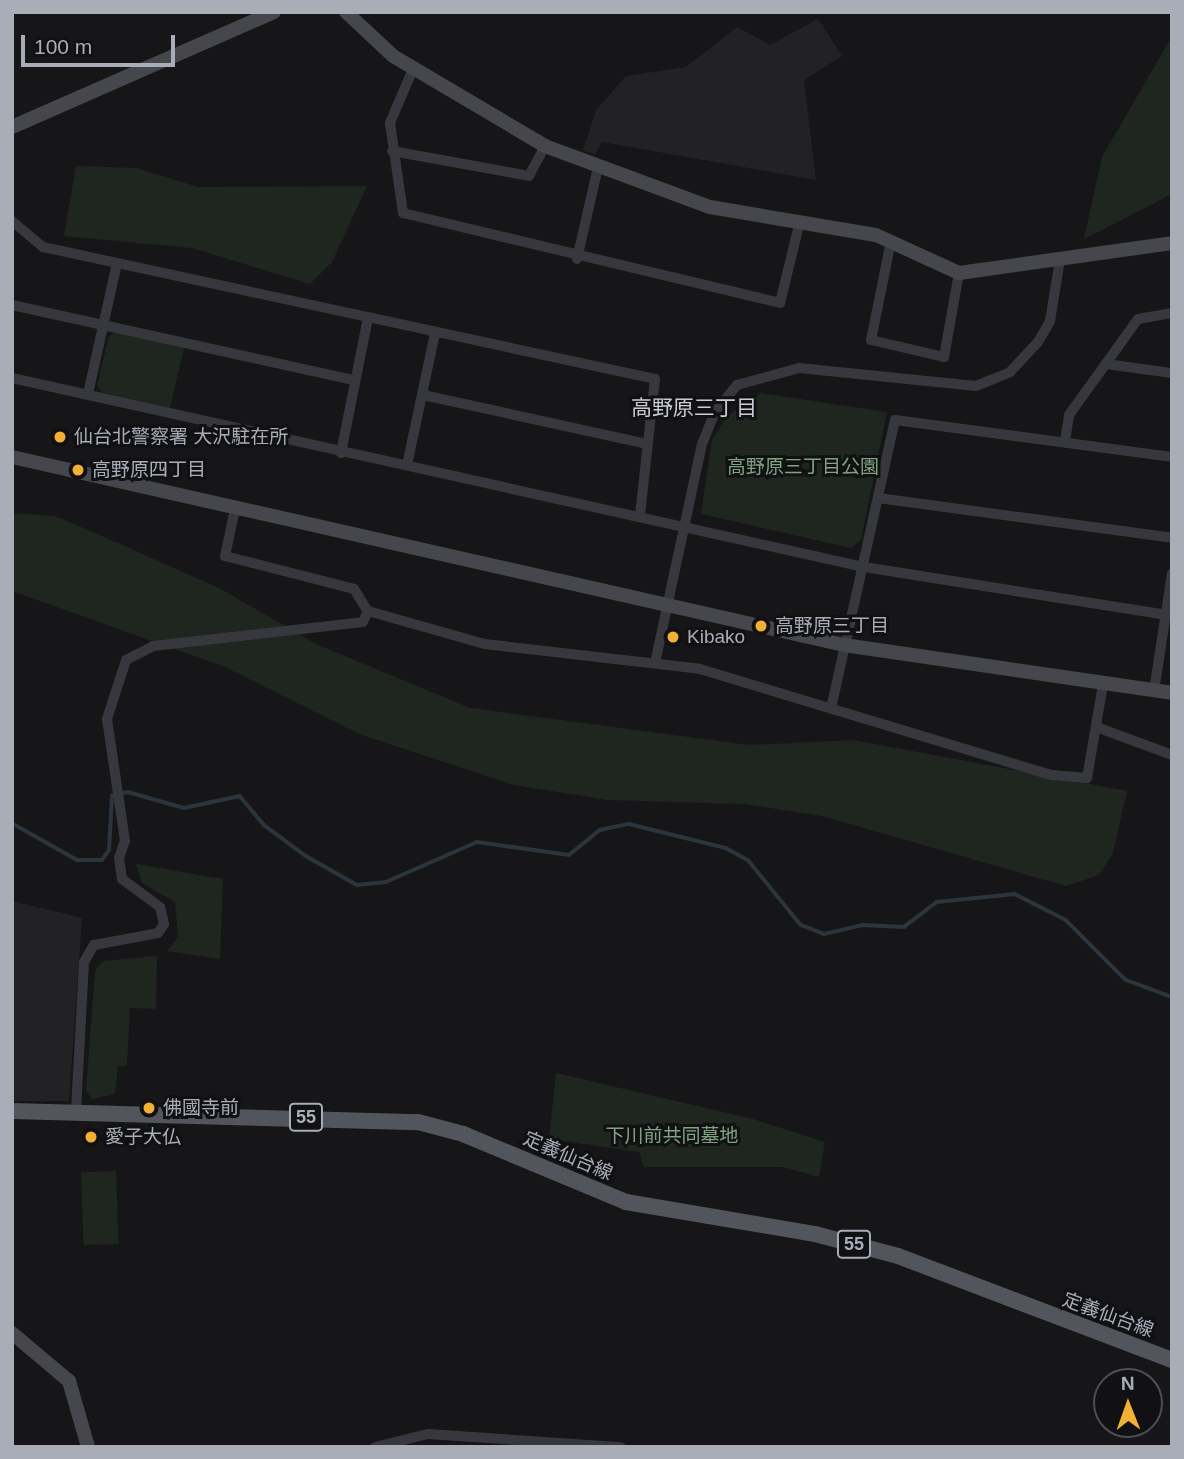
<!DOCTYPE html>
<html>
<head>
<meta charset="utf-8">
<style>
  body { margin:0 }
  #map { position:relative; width:1184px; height:1459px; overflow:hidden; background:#161618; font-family:Helvetica,"Noto Sans JP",sans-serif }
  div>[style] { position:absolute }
  .built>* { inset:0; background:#222225 }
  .green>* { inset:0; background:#1e261f; transform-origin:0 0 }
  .stream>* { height:3.5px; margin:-1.75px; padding:0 1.75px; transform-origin:1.75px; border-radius:1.75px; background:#2c353c }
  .street>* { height:10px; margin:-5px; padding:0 5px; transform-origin:5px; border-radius:5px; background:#37383d }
  .secondary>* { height:14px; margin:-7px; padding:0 7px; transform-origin:7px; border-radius:7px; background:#45474d }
  .primary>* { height:16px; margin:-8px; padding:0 8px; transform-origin:8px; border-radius:8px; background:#53555c }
  .dots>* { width:19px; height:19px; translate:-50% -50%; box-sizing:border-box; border:4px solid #111113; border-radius:50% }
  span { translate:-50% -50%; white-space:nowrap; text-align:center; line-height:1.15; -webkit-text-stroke:6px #111113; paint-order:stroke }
  .shield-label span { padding:2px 5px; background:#111113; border:2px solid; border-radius:5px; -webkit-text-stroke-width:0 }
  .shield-label { font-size:18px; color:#a8adb8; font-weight:700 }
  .poi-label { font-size:19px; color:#a8adb8 }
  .left { translate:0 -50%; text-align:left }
  .park-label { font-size:19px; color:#7fa381 }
  .street-label { font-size:19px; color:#a8adb8 }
  .neighbourhood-label { font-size:21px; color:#c9ccd4 }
  .frame { position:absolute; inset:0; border:14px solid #a8adb8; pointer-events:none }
  .north { position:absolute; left:1093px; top:1368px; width:70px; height:70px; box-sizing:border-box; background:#111113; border:2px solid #4d4f55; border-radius:50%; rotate:359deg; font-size:19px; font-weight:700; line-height:28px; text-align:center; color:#a8adb8 }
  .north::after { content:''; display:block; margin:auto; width:24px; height:32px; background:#f2b134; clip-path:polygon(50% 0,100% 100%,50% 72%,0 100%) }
  .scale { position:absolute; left:21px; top:35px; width:154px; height:32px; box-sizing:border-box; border:4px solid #a8adb8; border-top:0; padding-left:9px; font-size:21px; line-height:24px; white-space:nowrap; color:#a8adb8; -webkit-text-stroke:5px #111113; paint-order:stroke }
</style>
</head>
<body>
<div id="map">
  <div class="built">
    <i style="clip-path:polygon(818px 19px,842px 56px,804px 80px,816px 180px,602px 142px,595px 155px,583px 150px,596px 110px,626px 76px,686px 67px,737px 27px,770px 45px)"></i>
    <i style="clip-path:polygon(12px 901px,82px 918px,69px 1101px,12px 1101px)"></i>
  </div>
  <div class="green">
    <i style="clip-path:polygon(1172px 36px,1172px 194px,1084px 239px,1102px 157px)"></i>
    <i style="clip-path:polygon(76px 166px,136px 168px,198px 187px,367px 186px,332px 262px,310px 284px,192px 248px,64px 236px)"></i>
    <i style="clip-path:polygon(116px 332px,184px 348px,170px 408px,101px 392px,97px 385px,109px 336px)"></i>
    <i style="clip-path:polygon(761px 393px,887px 412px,861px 540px,851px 548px,701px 514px,712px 440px,728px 415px)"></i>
    <i style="clip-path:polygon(12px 513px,55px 516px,100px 535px,221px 589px,316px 644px,470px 708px,749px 745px,853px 740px,1127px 791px,1113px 853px,1099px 875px,1066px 886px,822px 816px,744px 804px,607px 800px,514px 785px,359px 734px,225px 667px,12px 591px)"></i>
    <i style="clip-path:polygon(136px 864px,223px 879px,220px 959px,167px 951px,178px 937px,175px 902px,142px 883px)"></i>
    <i style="clip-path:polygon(157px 956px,156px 1009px,130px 1008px,127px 1066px,118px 1066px,115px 1094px,92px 1099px,86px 1091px,95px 971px,103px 961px)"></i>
    <i style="clip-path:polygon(556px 1073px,753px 1119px,825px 1142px,819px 1177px,782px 1167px,644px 1167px,639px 1152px,549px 1139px)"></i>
    <i style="left:116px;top:1171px;width:73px;height:35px;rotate:88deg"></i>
  </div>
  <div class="stream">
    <i style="left:12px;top:823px;width:75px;rotate:29.6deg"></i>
    <i style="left:77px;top:860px;width:25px"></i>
    <i style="left:102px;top:860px;width:12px;rotate:-55deg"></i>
    <i style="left:109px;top:850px;width:54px;rotate:-86.8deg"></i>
    <i style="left:112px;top:796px;width:16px;rotate:-14deg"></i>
    <i style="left:128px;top:792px;width:58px;rotate:15.9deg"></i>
    <i style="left:184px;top:808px;width:57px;rotate:-12.1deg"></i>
    <i style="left:240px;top:796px;width:38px;rotate:50deg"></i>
    <i style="left:264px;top:825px;width:52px;rotate:36.4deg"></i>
    <i style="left:306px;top:856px;width:59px;rotate:29.6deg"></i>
    <i style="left:357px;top:885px;width:29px;rotate:-6deg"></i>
    <i style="left:386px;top:882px;width:99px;rotate:-23.7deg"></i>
    <i style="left:477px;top:842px;width:93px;rotate:8deg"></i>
    <i style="left:569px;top:855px;width:40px;rotate:-39deg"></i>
    <i style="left:600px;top:830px;width:30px;rotate:-12deg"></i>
    <i style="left:629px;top:824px;width:100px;rotate:13.9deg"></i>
    <i style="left:726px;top:848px;width:26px;rotate:29deg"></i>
    <i style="left:749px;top:861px;width:82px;rotate:50.9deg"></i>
    <i style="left:801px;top:925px;width:25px;rotate:21deg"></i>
    <i style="left:824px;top:934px;width:39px;rotate:-13deg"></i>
    <i style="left:862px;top:925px;width:42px;rotate:2.7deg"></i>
    <i style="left:904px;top:927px;width:41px;rotate:-37.1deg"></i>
    <i style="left:937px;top:902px;width:78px;rotate:-5.9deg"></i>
    <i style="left:1015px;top:894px;width:57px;rotate:27deg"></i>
    <i style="left:1066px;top:920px;width:85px;rotate:45deg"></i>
    <i style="left:1126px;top:980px;width:49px;rotate:20.3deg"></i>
  </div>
  <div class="street">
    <i style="left:413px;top:69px;width:59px;rotate:113.1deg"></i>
    <i style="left:390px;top:123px;width:91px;rotate:81.8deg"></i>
    <i style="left:403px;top:213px;width:388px;rotate:13.4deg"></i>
    <i style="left:780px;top:303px;width:84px;rotate:-76.3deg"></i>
    <i style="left:392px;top:151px;width:139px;rotate:10.3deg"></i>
    <i style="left:529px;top:176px;width:34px;rotate:-62deg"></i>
    <i style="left:12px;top:221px;width:40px;rotate:40deg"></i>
    <i style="left:43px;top:247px;width:626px;rotate:12.17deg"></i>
    <i style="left:655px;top:379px;width:136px;rotate:96.3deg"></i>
    <i style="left:891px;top:241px;width:101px;rotate:101.4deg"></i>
    <i style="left:871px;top:340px;width:75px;rotate:13.1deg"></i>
    <i style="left:944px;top:357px;width:85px;rotate:-79.9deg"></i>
    <i style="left:577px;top:259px;width:94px;rotate:-77.1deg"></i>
    <i style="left:12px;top:305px;width:350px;rotate:12.4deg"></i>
    <i style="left:1106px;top:364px;width:67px;rotate:7.8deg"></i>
    <i style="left:12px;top:378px;width:873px;rotate:12.51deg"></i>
    <i style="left:864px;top:567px;width:312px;rotate:9deg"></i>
    <i style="left:88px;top:394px;width:134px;rotate:-77.5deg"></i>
    <i style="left:423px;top:395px;width:229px;rotate:12.3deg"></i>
    <i style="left:1065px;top:441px;width:26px;rotate:-81deg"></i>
    <i style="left:1069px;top:415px;width:118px;rotate:-54.3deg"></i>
    <i style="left:1138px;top:319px;width:35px;rotate:-10deg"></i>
    <i style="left:341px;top:453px;width:138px;rotate:-78.7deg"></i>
    <i style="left:407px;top:465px;width:135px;rotate:-78deg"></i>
    <i style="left:878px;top:498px;width:297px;rotate:7.7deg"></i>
    <i style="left:235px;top:509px;width:48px;rotate:102deg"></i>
    <i style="left:225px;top:556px;width:133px;rotate:14.3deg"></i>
    <i style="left:354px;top:589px;width:26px;rotate:58deg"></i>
    <i style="left:368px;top:611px;width:122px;rotate:15.8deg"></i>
    <i style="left:485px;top:644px;width:216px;rotate:6.6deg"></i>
    <i style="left:700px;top:669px;width:368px;rotate:16.8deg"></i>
    <i style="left:1052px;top:775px;width:35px;rotate:5deg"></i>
    <i style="left:1087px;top:778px;width:95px;rotate:-80.3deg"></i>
    <i style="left:655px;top:663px;width:224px;rotate:-77.9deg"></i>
    <i style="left:702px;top:444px;width:35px;rotate:-68deg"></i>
    <i style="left:715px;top:412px;width:35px;rotate:-51deg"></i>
    <i style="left:737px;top:385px;width:64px;rotate:-15.3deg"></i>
    <i style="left:799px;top:368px;width:178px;rotate:5.8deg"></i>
    <i style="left:976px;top:386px;width:37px;rotate:-22deg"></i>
    <i style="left:1010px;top:372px;width:41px;rotate:-47deg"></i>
    <i style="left:1038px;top:342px;width:24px;rotate:-60deg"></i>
    <i style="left:1050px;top:321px;width:62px;rotate:-80.7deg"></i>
    <i style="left:1154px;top:691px;width:119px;rotate:-81.3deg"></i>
    <i style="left:832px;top:704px;width:291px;rotate:-77.5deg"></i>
    <i style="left:895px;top:420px;width:279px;rotate:7.6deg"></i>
    <i style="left:1099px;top:728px;width:78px;rotate:20.3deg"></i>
    <i style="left:76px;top:1110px;width:148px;rotate:-86.9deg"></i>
    <i style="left:84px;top:962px;width:20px;rotate:-60deg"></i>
    <i style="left:94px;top:945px;width:65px;rotate:-10.6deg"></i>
    <i style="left:158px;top:933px;width:11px;rotate:-56deg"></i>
    <i style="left:164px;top:924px;width:17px;rotate:-103deg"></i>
    <i style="left:160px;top:907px;width:47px;rotate:-143.6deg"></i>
    <i style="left:122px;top:879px;width:21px;rotate:-98deg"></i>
    <i style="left:119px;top:858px;width:18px;rotate:-71deg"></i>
    <i style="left:125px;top:841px;width:123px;rotate:-98.4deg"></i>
    <i style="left:107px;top:719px;width:62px;rotate:-72.1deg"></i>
    <i style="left:126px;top:660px;width:30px;rotate:-27deg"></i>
    <i style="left:153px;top:646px;width:211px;rotate:-6.5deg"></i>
    <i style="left:363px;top:622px;width:12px;rotate:-66deg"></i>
    <i style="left:375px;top:1447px;width:55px;rotate:-13.8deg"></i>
    <i style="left:428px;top:1434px;width:193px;rotate:3.9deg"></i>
  </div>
  <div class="secondary">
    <i style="left:346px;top:12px;width:64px;rotate:43.1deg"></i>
    <i style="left:393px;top:56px;width:177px;rotate:30.6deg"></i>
    <i style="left:545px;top:146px;width:176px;rotate:20.3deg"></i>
    <i style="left:710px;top:207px;width:168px;rotate:9.6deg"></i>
    <i style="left:876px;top:235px;width:91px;rotate:24.6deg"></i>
    <i style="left:959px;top:273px;width:215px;rotate:-8deg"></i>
    <i style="left:12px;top:127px;width:286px;rotate:-23.7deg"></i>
    <i style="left:12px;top:457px;width:853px;rotate:12.73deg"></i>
    <i style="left:844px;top:645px;width:331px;rotate:8.3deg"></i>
    <i style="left:12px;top:1333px;width:75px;rotate:40.1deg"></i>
    <i style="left:69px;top:1381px;width:69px;rotate:73.9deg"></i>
  </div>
  <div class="primary">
    <i style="left:12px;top:1111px;width:406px;rotate:1.6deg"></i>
    <i style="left:418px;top:1122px;width:47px;rotate:14.9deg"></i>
    <i style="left:463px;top:1134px;width:177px;rotate:22.6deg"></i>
    <i style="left:626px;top:1202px;width:192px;rotate:9.6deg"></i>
    <i style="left:815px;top:1234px;width:86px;rotate:14.8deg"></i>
    <i style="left:898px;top:1256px;width:293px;rotate:20.8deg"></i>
  </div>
  <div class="dots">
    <i style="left:60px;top:437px;background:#f2b134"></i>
    <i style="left:78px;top:470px;background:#f2b134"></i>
    <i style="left:761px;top:626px;background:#f2b134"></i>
    <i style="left:673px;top:637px;background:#f2b134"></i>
    <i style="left:149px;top:1108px;background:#f2b134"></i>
    <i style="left:91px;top:1137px;background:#f2b134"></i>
  </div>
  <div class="shield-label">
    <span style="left:306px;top:1117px">55</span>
    <span style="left:854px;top:1244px">55</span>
  </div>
  <div class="poi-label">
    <span class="left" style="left:74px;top:437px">仙台北警察署 大沢駐在所</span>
    <span class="left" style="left:92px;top:470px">高野原四丁目</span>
    <span class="left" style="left:775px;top:626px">高野原三丁目</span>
    <span class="left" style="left:687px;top:637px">Kibako</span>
    <span class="left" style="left:163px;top:1108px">佛國寺前</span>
    <span class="left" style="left:105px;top:1137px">愛子大仏</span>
  </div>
  <div class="park-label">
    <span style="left:803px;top:467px">高野原三丁目公園</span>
    <span style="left:672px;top:1136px">下川前共同墓地</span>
  </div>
  <div class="street-label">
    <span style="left:568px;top:1156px;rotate:23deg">定義仙台線</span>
    <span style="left:1108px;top:1315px;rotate:20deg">定義仙台線</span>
  </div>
  <div class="neighbourhood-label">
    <span style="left:694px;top:408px">高野原三丁目</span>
  </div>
  <div class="frame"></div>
  <div class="north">N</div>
  <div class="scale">100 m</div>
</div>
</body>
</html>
